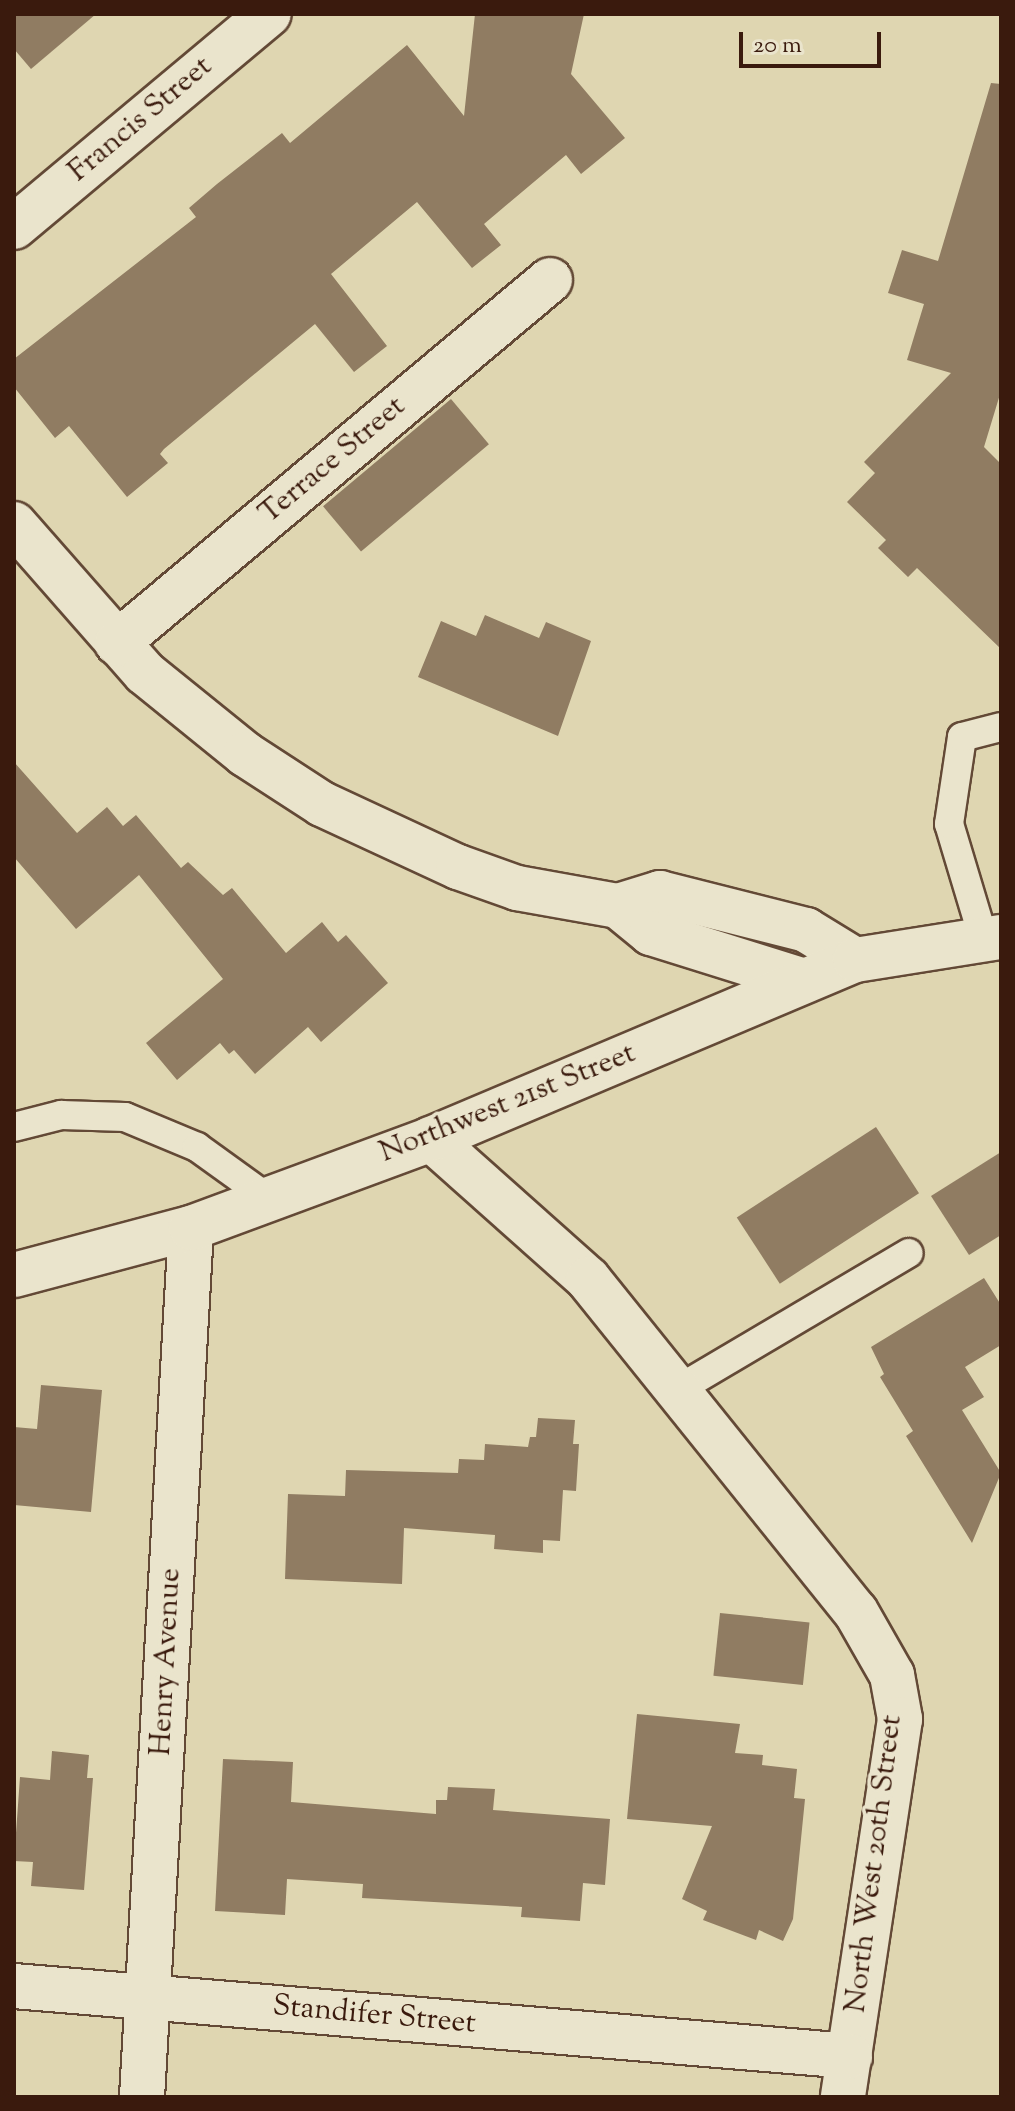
<!DOCTYPE html>
<html>
<head>
<meta charset="utf-8">
<style>
  body { margin:0 }
  #map { position:relative; width:1015px; height:2111px; overflow:hidden; background:#dfd6b1; font-family:"Sorts Mill Goudy",serif }
  div>[style] { position:absolute }
  .building>* { inset:0; background:#907c62; transform-origin:0 0 }
  .roads { filter:drop-shadow(2px 0 #634936) drop-shadow(-2px 0 #634936) drop-shadow(0 2px #634936) drop-shadow(0 -2px #634936) }
  .service>* { height:28px; margin:-14px; padding:0 14px; transform-origin:14px; border-radius:14px; background:#eae4cc }
  .minor>* { height:44px; margin:-22px; padding:0 22px; transform-origin:22px; border-radius:22px; background:#eae4cc }
  .tertiary>* { height:44px; margin:-22px; padding:0 22px; transform-origin:22px; border-radius:22px; background:#eae4cc }
  span { translate:-50% -50%; white-space:nowrap; text-align:center; line-height:1.15; -webkit-text-stroke:7px #eae4cc; paint-order:stroke }
  .street-label { font-size:30px; color:#3a1a0d }
  .frame { position:absolute; inset:0; border:16px solid #3a1a0d; pointer-events:none }
  .scale { position:absolute; left:739px; top:32px; width:142px; height:36px; box-sizing:border-box; border:4px solid #3a1a0d; border-top:0; padding-left:10px; font-size:24px; line-height:28px; white-space:nowrap; color:#3a1a0d; -webkit-text-stroke:6px #eae4cc; paint-order:stroke }
</style>
</head>
<body>
<div id="map">
  <div class="building">
    <i style="clip-path:polygon(14px 14px,96px 14px,31px 69px,14px 49px)"></i>
    <i style="clip-path:polygon(475px 14px,584px 14px,571px 74px,625px 138px,581px 174px,566px 155px,484px 224px,501px 245px,472px 268px,417px 202px,331px 274px,387px 346px,354px 372px,315px 324px,164px 449px,160px 454px,168px 463px,127px 497px,69px 426px,55px 438px,14px 387px,14px 359px,196px 217px,189px 208px,217px 184px,282px 133px,290px 143px,407px 45px,464px 116px)"></i>
    <i style="clip-path:polygon(991px 83px,1001px 84px,1001px 391px,984px 447px,1001px 464px,1001px 649px,917px 568px,908px 577px,878px 548px,886px 540px,847px 502px,875px 473px,864px 462px,951px 373px,907px 360px,924px 304px,888px 293px,902px 250px,938px 261px)"></i>
    <i style="left:451px;top:399px;width:59px;height:167px;rotate:50deg"></i>
    <i style="clip-path:polygon(485px 615px,539px 638px,546px 622px,591px 641px,558px 736px,418px 677px,441px 621px,476px 636px)"></i>
    <i style="clip-path:polygon(14px 762px,77px 833px,107px 807px,123px 826px,136px 815px,181px 868px,188px 862px,223px 895px,232px 888px,286px 953px,322px 922px,338px 942px,346px 935px,388px 983px,321px 1042px,308px 1027px,255px 1074px,234px 1050px,229px 1054px,220px 1043px,177px 1080px,146px 1043px,223px 979px,139px 875px,76px 929px,14px 857px)"></i>
    <i style="left:876px;top:1127px;width:79px;height:166px;rotate:57deg"></i>
    <i style="clip-path:polygon(1001px 1152px,1001px 1235px,969px 1255px,931px 1196px)"></i>
    <i style="clip-path:polygon(984px 1278px,1001px 1305px,1001px 1345px,965px 1367px,984px 1397px,962px 1410px,1001px 1473px,972px 1543px,906px 1436px,913px 1431px,880px 1377px,884px 1374px,871px 1347px)"></i>
    <i style="clip-path:polygon(41px 1385px,102px 1390px,91px 1512px,14px 1505px,14px 1427px,37px 1429px)"></i>
    <i style="clip-path:polygon(538px 1418px,575px 1420px,573px 1444px,579px 1444px,576px 1491px,563px 1490px,560px 1541px,543px 1540px,543px 1553px,494px 1549px,495px 1535px,404px 1528px,402px 1584px,285px 1579px,288px 1494px,345px 1496px,346px 1470px,458px 1473px,459px 1459px,484px 1460px,485px 1444px,528px 1447px,530px 1437px,536px 1437px)"></i>
    <i style="left:720px;top:1613px;width:90px;height:63px;rotate:6deg"></i>
    <i style="clip-path:polygon(637px 1714px,740px 1724px,735px 1753px,763px 1755px,762px 1765px,797px 1769px,794px 1798px,805px 1799px,793px 1919px,783px 1941px,759px 1930px,756px 1940px,703px 1920px,707px 1911px,682px 1899px,712px 1826px,627px 1819px)"></i>
    <i style="clip-path:polygon(52px 1751px,89px 1755px,87px 1778px,93px 1778px,84px 1890px,31px 1886px,33px 1862px,14px 1861px,20px 1777px,50px 1780px)"></i>
    <i style="clip-path:polygon(223px 1759px,293px 1762px,291px 1802px,436px 1814px,436px 1800px,447px 1800px,448px 1787px,495px 1789px,493px 1810px,610px 1819px,605px 1885px,583px 1883px,580px 1921px,521px 1917px,522px 1907px,362px 1898px,363px 1884px,287px 1879px,285px 1915px,215px 1911px)"></i>
  </div>
  <div class="roads">
    <div class="service">
      <i style="left:983px;top:937px;width:118px;rotate:-106.7deg"></i>
      <i style="left:949px;top:824px;width:88px;rotate:-81.5deg"></i>
      <i style="left:962px;top:737px;width:40px;rotate:-14.4deg"></i>
      <i style="left:14px;top:1127px;width:49px;rotate:-14.3deg"></i>
      <i style="left:61px;top:1115px;width:64px;rotate:1.8deg"></i>
      <i style="left:125px;top:1117px;width:78px;rotate:22.6deg"></i>
      <i style="left:197px;top:1147px;width:89px;rotate:35.8deg"></i>
      <i style="left:677px;top:1390px;width:269px;rotate:-30.6deg"></i>
    </div>
    <div class="minor">
      <i style="left:14px;top:227px;width:332px;rotate:-39.9deg"></i>
      <i style="left:14px;top:524px;width:198px;rotate:48.7deg"></i>
      <i style="left:145px;top:673px;width:129px;rotate:39deg"></i>
      <i style="left:245px;top:754px;width:92px;rotate:33deg"></i>
      <i style="left:322px;top:804px;width:150px;rotate:24.9deg"></i>
      <i style="left:458px;top:867px;width:63px;rotate:19.6deg"></i>
      <i style="left:517px;top:888px;width:103px;rotate:10.1deg"></i>
      <i style="left:618px;top:906px;width:44px;rotate:-17.2deg"></i>
      <i style="left:660px;top:893px;width:151px;rotate:14.2deg"></i>
      <i style="left:806px;top:930px;width:57px;rotate:31.5deg"></i>
      <i style="left:117px;top:643px;width:565px;rotate:-39.97deg"></i>
      <i style="left:618px;top:906px;width:43px;rotate:39.3deg"></i>
      <i style="left:651px;top:933px;width:160px;rotate:17.4deg"></i>
      <i style="left:431px;top:1139px;width:210px;rotate:41.7deg"></i>
      <i style="left:588px;top:1279px;width:427px;rotate:51.2deg"></i>
      <i style="left:856px;top:1612px;width:73px;rotate:60.3deg"></i>
      <i style="left:892px;top:1675px;width:45px;rotate:79.7deg"></i>
      <i style="left:900px;top:1719px;width:382px;rotate:98.6deg"></i>
      <i style="left:14px;top:1986px;width:839px;rotate:4.79deg"></i>
      <i style="left:142px;top:2097px;width:870px;rotate:-86.77deg"></i>
    </div>
    <div class="tertiary">
      <i style="left:14px;top:1275px;width:183px;rotate:-14.9deg"></i>
      <i style="left:191px;top:1228px;width:256px;rotate:-20.3deg"></i>
      <i style="left:431px;top:1139px;width:460px;rotate:-22.9deg"></i>
      <i style="left:855px;top:960px;width:148px;rotate:-9deg"></i>
    </div>
  </div>
  <div class="street-label">
    <span style="left:141px;top:120px;rotate:-40deg">Francis Street</span>
    <span style="left:333px;top:461px;rotate:-40deg">Terrace Street</span>
    <span style="left:508px;top:1104px;rotate:-22deg">Northwest 21st Street</span>
    <span style="left:167px;top:1662px;rotate:-87deg">Henry Avenue</span>
    <span style="left:875px;top:1864px;rotate:-83deg">North West 20th Street</span>
    <span style="left:374px;top:2016px;rotate:5deg">Standifer Street</span>
  </div>
  <div class="frame"></div>
  <div class="scale">20 m</div>
</div>
</body>
</html>
